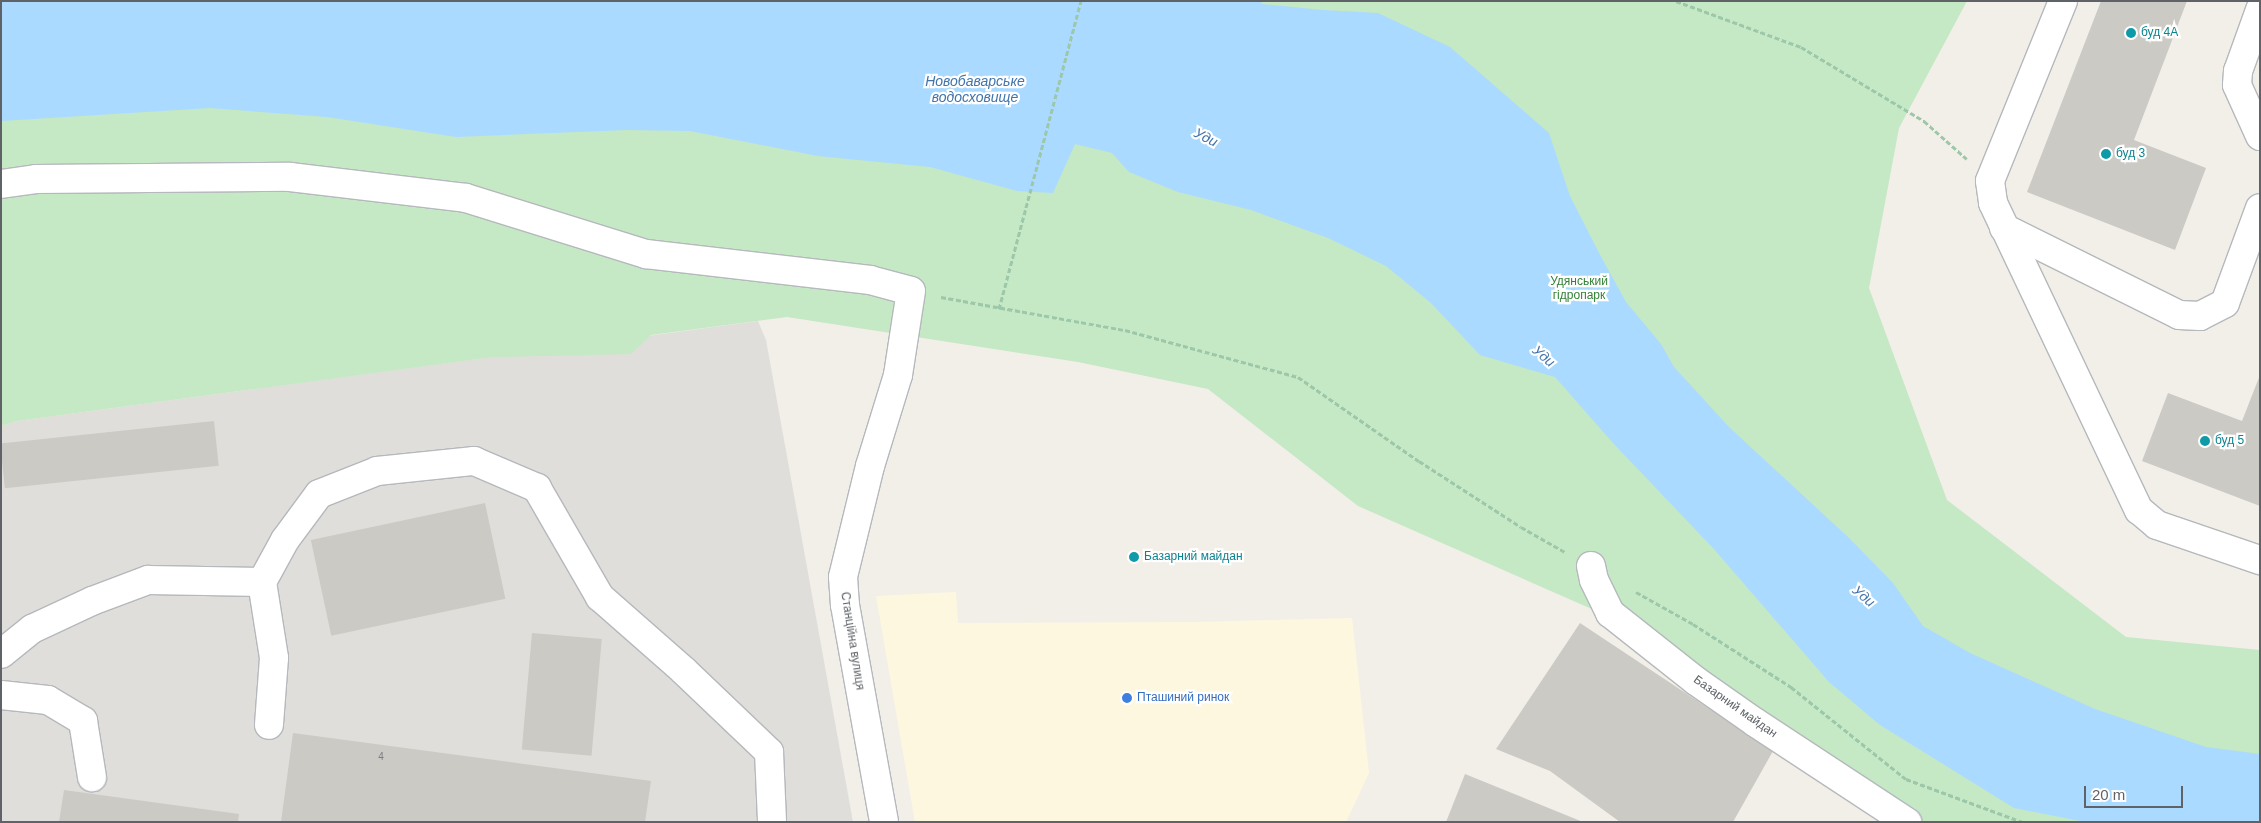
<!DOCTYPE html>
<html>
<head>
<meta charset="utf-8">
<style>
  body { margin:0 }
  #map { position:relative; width:2261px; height:823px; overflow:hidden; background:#f1efe8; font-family:Helvetica,sans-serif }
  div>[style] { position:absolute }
  .commercial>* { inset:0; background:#fef7e0 }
  .industrial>* { inset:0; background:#e0deda }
  .green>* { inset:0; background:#c5e8c5 }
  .water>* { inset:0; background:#aadaff }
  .building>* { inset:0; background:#cccac5; transform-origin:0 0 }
  .path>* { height:3px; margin-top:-1.5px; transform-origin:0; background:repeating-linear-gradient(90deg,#9cc7a9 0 5px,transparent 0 7.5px) }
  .roads { filter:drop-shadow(1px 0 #b5b8bc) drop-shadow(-1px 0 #b5b8bc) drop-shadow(0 1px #b5b8bc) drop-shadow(0 -1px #b5b8bc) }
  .minor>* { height:28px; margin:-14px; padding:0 14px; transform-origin:14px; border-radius:14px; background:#fff }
  .dots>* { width:14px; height:14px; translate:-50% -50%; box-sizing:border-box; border:2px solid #fff; border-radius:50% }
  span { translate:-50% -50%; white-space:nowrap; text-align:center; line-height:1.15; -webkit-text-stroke:4.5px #fff; paint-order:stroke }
  .number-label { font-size:10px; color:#7a7d7f }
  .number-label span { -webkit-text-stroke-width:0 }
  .culture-label { font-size:12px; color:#0d838f }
  .left { translate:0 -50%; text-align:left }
  .park-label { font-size:12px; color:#348238 }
  .street-label { font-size:12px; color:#5f6368 }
  .shop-label { font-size:12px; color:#366cbe }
  .water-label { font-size:14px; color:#4174aa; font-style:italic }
  .frame { position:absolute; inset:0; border:2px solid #5f6368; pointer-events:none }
  .scale { position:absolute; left:2084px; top:786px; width:99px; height:22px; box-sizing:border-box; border:2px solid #5f6368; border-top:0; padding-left:6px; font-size:15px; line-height:18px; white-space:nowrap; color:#5f6368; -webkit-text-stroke:4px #fff; paint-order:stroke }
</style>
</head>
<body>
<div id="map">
  <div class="commercial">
    <i style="clip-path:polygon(956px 592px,958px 623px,1193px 622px,1352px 618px,1369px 773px,1346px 822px,915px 822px,876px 596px)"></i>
  </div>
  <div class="industrial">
    <i style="clip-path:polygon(758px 321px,766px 340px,853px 822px,1px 822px,1px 426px,17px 421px)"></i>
  </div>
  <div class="green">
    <i style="clip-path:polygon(1px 1px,1967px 1px,1899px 128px,1869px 288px,1947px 500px,2126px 637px,2260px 650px,2260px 822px,1921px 822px,1915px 809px,1594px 610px,1358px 506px,1208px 389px,1078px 362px,787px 317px,651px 335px,631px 354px,493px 357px,17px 421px,1px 426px)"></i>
  </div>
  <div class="water">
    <i style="clip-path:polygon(1px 1px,1260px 1px,1262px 4px,1323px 10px,1378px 13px,1450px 47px,1549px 133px,1570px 196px,1599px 253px,1626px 302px,1661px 344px,1674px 367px,1729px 427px,1848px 537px,1893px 583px,1923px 626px,1970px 653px,2095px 709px,2206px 747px,2260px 754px,2260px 822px,2085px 822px,2014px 808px,1880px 725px,1829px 682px,1713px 548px,1613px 443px,1555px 377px,1480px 355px,1431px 303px,1386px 266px,1328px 238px,1251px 210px,1178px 192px,1129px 172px,1112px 153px,1075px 144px,1053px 193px,1017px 191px,930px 167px,818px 156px,690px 131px,627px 130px,456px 137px,327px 117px,210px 108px,1px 121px)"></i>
  </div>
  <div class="building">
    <i style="clip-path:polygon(2101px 1px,2187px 1px,2134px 140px,2206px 168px,2175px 250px,2027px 192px)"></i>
    <i style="clip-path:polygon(2260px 375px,2260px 506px,2142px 461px,2168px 393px,2242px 421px)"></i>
    <i style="left:214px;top:421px;width:45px;height:215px;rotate:84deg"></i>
    <i style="left:485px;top:503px;width:98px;height:178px;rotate:78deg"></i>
    <i style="clip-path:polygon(1580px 623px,1773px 751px,1733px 822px,1620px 822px,1550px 771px,1496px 749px)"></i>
    <i style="left:532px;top:633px;width:70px;height:117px;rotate:5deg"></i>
    <i style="clip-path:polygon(293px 733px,651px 781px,645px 822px,281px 822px)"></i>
    <i style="clip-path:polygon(1465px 774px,1583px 822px,1446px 822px)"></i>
    <i style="clip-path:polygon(64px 790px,239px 814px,238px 822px,59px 822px)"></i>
  </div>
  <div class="path">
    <i style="left:1676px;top:1px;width:133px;rotate:20.2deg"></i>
    <i style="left:1801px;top:47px;width:144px;rotate:31deg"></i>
    <i style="left:1924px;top:121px;width:57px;rotate:41.5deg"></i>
    <i style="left:941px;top:297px;width:187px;rotate:10.2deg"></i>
    <i style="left:1125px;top:330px;width:179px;rotate:15.2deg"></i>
    <i style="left:1298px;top:377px;width:147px;rotate:34.8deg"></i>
    <i style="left:1419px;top:461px;width:121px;rotate:32.9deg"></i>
    <i style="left:1521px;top:527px;width:51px;rotate:29.6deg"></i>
    <i style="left:999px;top:309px;width:319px;rotate:-75.1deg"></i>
    <i style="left:1636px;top:592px;width:65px;rotate:29.3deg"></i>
    <i style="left:1693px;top:624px;width:117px;rotate:32.7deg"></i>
    <i style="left:1791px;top:687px;width:147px;rotate:38.7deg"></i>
    <i style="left:1906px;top:779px;width:124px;rotate:20.3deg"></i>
  </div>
  <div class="roads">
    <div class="minor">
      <i style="left:2063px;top:1px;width:194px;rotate:112.1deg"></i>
      <i style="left:1990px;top:181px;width:22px;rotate:82deg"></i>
      <i style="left:1993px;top:203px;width:340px;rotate:64.6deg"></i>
      <i style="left:2139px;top:510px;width:23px;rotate:40deg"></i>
      <i style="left:2157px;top:525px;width:109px;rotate:18.8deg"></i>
      <i style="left:2260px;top:10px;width:65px;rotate:109.8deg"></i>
      <i style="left:2238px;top:71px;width:14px;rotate:94deg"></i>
      <i style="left:2237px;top:85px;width:56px;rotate:65.7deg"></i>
      <i style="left:1px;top:184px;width:35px;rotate:-8deg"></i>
      <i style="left:36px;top:179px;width:254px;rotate:-0.5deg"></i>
      <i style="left:290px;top:177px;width:177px;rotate:6.8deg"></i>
      <i style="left:466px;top:198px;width:189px;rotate:17.3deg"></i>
      <i style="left:646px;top:254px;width:226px;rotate:6.6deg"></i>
      <i style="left:870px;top:280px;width:42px;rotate:15deg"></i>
      <i style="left:911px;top:291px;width:85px;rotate:98.8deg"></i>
      <i style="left:898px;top:375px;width:95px;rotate:107.1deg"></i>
      <i style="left:870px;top:466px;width:114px;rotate:103.7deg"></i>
      <i style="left:843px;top:577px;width:28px;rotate:86deg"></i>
      <i style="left:845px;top:605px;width:220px;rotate:79.8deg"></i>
      <i style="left:2004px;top:228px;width:195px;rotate:26.4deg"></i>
      <i style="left:2179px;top:315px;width:21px;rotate:3deg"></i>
      <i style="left:2200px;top:316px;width:28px;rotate:-27deg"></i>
      <i style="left:2225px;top:303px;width:101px;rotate:-69.8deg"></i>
      <i style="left:1591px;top:566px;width:14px;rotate:78deg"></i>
      <i style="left:1594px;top:580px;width:37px;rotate:64deg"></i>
      <i style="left:1610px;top:613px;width:110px;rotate:38.3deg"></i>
      <i style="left:1696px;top:681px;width:73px;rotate:35deg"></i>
      <i style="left:1756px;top:723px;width:181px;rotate:33.3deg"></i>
      <i style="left:262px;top:582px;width:77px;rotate:81deg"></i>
      <i style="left:274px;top:658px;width:67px;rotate:94.3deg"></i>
      <i style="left:1px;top:654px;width:40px;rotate:-39deg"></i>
      <i style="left:32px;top:629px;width:66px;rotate:-25deg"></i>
      <i style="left:92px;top:601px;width:60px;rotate:-20.6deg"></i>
      <i style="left:148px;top:580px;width:114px;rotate:1deg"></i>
      <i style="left:262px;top:582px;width:48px;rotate:-61.3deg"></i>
      <i style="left:285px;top:540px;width:57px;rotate:-53.5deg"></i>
      <i style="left:319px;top:494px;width:62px;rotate:-21.6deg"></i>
      <i style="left:377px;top:471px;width:98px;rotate:-5.9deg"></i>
      <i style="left:474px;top:461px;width:69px;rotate:23.2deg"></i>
      <i style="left:537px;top:488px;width:126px;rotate:60deg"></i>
      <i style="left:600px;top:597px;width:111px;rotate:41.3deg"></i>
      <i style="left:683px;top:670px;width:119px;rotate:43.6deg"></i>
      <i style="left:769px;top:752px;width:70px;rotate:87.5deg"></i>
      <i style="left:1px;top:695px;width:47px;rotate:6.1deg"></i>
      <i style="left:48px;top:700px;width:41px;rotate:31deg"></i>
      <i style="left:83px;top:721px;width:57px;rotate:80.9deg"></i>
    </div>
  </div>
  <div class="dots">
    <i style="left:2131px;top:33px;background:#0f9aa8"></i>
    <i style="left:2106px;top:154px;background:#0f9aa8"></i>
    <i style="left:2205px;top:441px;background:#0f9aa8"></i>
    <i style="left:1134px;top:557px;background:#0f9aa8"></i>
    <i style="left:1127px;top:698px;background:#3f7fe0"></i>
  </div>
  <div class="number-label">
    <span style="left:381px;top:757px">4</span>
  </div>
  <div class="culture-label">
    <span class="left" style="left:2141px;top:33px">буд 4А</span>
    <span class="left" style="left:2116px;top:154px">буд 3</span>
    <span class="left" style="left:2215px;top:441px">буд 5</span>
    <span class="left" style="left:1144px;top:557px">Базарний майдан</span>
  </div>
  <div class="park-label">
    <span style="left:1579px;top:289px">Удянський<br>гідропарк</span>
  </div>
  <div class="street-label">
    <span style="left:852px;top:641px;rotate:81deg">Станційна вулиця</span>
    <span style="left:1735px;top:707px;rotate:35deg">Базарний майдан</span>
  </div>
  <div class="shop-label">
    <span class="left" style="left:1137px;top:698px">Пташиний ринок</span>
  </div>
  <div class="water-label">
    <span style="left:975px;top:89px">Новобаварське<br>водосховище</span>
    <span style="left:1206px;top:137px;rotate:27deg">Уди</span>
    <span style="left:1544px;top:356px;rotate:41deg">Уди</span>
    <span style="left:1864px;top:596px;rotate:41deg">Уди</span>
  </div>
  <div class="frame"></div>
  <div class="scale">20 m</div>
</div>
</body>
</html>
